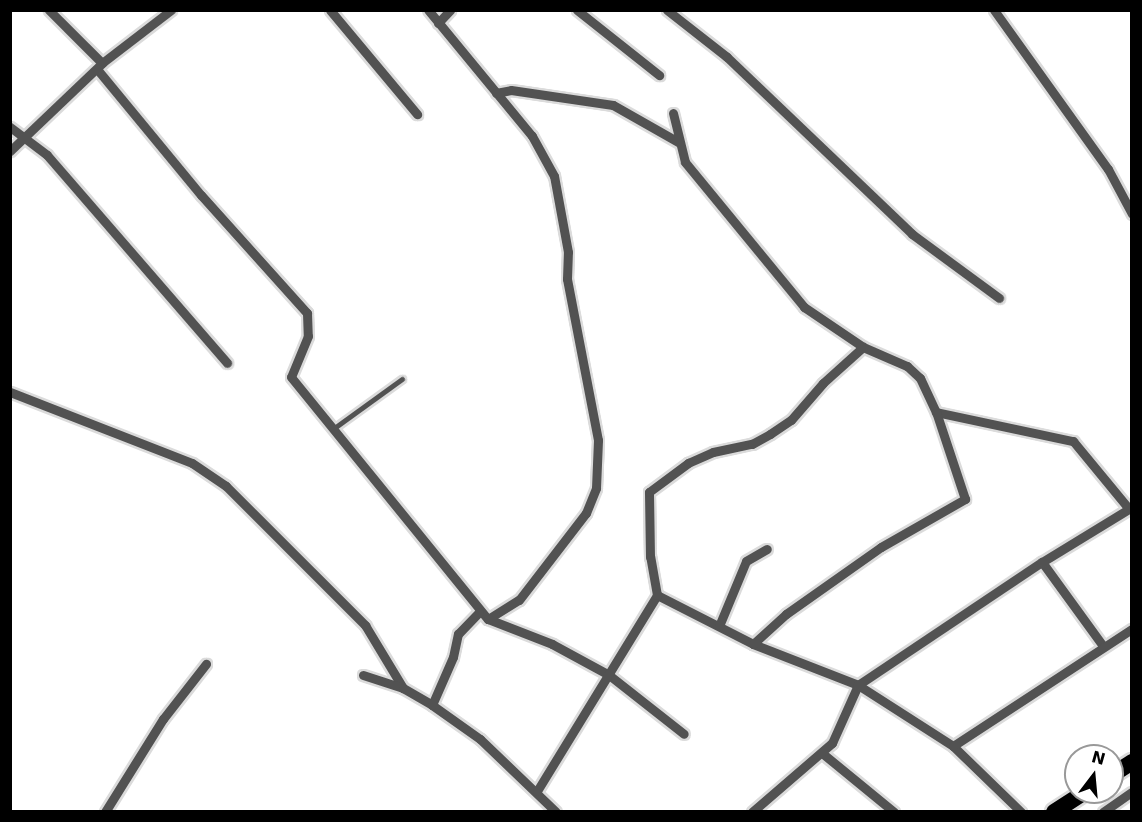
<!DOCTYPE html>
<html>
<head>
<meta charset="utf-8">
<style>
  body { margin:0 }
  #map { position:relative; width:1142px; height:822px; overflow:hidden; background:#fff; font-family:"DejaVu Sans",sans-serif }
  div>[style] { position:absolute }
  .roads { filter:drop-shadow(2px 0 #dbdbdb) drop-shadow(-2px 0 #dbdbdb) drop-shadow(0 2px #dbdbdb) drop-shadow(0 -2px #dbdbdb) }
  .lane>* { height:4.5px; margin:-2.25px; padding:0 2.25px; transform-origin:2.25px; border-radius:2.25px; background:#525252 }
  .street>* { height:9px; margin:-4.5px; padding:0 4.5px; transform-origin:4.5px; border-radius:4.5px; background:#525252 }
  .highway>* { height:16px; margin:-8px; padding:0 8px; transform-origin:8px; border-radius:8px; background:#000 }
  span { translate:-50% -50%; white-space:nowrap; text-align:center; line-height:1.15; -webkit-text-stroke:4.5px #fff; paint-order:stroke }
  .frame { position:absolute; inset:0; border:12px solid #000; pointer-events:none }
  .north { position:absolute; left:1064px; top:744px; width:60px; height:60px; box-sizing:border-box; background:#fff; border:2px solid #999; border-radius:50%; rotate:16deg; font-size:16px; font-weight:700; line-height:24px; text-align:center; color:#000 }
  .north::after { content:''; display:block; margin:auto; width:21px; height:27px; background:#000; clip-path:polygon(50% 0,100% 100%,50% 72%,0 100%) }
</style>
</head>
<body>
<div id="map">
  <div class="roads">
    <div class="lane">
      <i style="left:333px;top:429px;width:85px;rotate:-35.9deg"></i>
    </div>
    <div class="street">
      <i style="left:49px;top:10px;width:75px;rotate:45deg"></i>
      <i style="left:330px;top:10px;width:136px;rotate:50.1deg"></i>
      <i style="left:577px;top:10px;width:105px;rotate:38.4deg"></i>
      <i style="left:667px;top:10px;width:76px;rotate:38.1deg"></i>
      <i style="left:727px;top:57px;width:256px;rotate:43.7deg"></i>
      <i style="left:912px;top:234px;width:108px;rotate:36.3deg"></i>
      <i style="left:994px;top:10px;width:196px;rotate:54.4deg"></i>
      <i style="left:1108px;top:169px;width:51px;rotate:61.9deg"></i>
      <i style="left:438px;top:23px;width:18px;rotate:-47deg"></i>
      <i style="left:97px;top:69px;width:163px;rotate:50.5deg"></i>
      <i style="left:201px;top:195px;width:159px;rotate:48.1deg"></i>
      <i style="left:307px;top:313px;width:23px;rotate:88deg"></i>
      <i style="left:308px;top:336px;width:44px;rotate:112.5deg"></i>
      <i style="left:291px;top:377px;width:312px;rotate:50.9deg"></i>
      <i style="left:488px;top:619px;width:36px;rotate:-32deg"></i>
      <i style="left:519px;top:600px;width:110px;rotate:-52.4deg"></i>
      <i style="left:586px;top:513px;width:27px;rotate:-68deg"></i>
      <i style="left:596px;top:488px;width:48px;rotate:-87.6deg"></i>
      <i style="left:598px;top:440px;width:164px;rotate:-100.9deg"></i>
      <i style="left:567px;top:279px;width:27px;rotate:-88deg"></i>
      <i style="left:568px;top:252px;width:77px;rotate:-100.4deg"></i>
      <i style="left:554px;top:176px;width:46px;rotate:-118.8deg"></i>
      <i style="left:532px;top:136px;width:163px;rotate:-129.5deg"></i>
      <i style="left:496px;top:93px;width:15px;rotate:-11deg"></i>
      <i style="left:511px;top:90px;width:103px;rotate:8.4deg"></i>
      <i style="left:613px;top:105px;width:77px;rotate:29.6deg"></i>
      <i style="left:673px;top:113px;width:50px;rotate:76.2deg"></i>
      <i style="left:685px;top:162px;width:188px;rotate:50.6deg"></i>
      <i style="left:804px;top:307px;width:71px;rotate:34.1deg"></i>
      <i style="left:863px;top:347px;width:48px;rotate:23.4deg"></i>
      <i style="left:907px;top:366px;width:18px;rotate:43deg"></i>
      <i style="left:920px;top:378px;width:38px;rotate:65deg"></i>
      <i style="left:936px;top:412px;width:140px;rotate:12deg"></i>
      <i style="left:1073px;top:441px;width:88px;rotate:50.5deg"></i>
      <i style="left:10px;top:127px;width:46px;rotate:37.1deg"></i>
      <i style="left:47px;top:155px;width:275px;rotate:49.1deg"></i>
      <i style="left:10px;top:151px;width:127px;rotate:-43.7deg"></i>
      <i style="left:102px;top:63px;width:87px;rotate:-37.5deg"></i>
      <i style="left:10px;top:392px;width:195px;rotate:21.3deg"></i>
      <i style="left:192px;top:463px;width:41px;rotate:34.1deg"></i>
      <i style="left:226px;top:486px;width:197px;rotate:45deg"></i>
      <i style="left:365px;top:625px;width:74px;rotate:58.9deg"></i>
      <i style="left:1042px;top:562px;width:104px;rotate:54deg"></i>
      <i style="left:657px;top:595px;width:108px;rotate:27deg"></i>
      <i style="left:753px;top:644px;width:113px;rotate:21.3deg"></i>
      <i style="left:858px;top:685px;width:113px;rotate:32.7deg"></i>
      <i style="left:953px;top:746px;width:95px;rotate:44.1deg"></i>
      <i style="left:488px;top:619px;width:69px;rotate:21.3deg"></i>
      <i style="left:552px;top:644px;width:65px;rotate:28.5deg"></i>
      <i style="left:609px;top:675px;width:95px;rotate:38.2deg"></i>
      <i style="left:719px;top:626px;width:70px;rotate:-67.4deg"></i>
      <i style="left:746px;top:561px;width:24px;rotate:-30deg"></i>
      <i style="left:753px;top:644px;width:45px;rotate:-42.3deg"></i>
      <i style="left:786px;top:614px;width:116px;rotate:-35.2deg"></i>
      <i style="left:881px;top:547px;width:97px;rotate:-29.7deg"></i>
      <i style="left:965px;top:499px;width:92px;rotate:-108.4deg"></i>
      <i style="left:363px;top:675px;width:42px;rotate:18deg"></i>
      <i style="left:403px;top:688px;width:34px;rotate:30deg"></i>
      <i style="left:432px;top:705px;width:59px;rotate:35.3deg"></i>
      <i style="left:480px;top:739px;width:105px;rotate:43.8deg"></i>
      <i style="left:432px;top:705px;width:52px;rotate:-66.4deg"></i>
      <i style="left:453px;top:657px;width:24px;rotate:-78deg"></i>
      <i style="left:458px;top:634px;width:30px;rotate:-46deg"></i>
      <i style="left:953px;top:746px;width:214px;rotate:-33.2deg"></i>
      <i style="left:822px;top:753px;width:93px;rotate:39.3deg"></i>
      <i style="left:537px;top:791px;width:230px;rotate:-58.5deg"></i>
      <i style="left:657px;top:595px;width:39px;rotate:-100deg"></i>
      <i style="left:650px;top:557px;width:65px;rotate:-90.9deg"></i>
      <i style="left:649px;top:492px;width:49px;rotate:-36.6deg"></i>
      <i style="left:688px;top:463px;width:27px;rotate:-24deg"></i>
      <i style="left:713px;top:452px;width:40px;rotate:-12deg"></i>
      <i style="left:752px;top:444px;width:21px;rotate:-29deg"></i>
      <i style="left:770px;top:434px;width:25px;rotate:-34deg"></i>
      <i style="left:791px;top:420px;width:49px;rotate:-49.1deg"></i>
      <i style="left:823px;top:383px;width:54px;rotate:-42deg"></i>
      <i style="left:105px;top:812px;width:110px;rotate:-58.1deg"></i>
      <i style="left:163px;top:719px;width:70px;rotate:-52deg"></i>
      <i style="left:752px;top:812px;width:106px;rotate:-40.8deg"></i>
      <i style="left:832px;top:743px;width:64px;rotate:-65.9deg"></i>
      <i style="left:858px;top:685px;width:221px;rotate:-33.8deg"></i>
      <i style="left:1042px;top:562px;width:105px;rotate:-31.4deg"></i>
      <i style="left:1103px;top:812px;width:35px;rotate:-35deg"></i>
    </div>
    <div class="highway">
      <i style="left:1112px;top:775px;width:24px;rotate:-33deg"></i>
      <i style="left:1054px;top:812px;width:37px;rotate:-33deg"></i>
    </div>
  </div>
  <div class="frame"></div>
  <div class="north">N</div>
</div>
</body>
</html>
